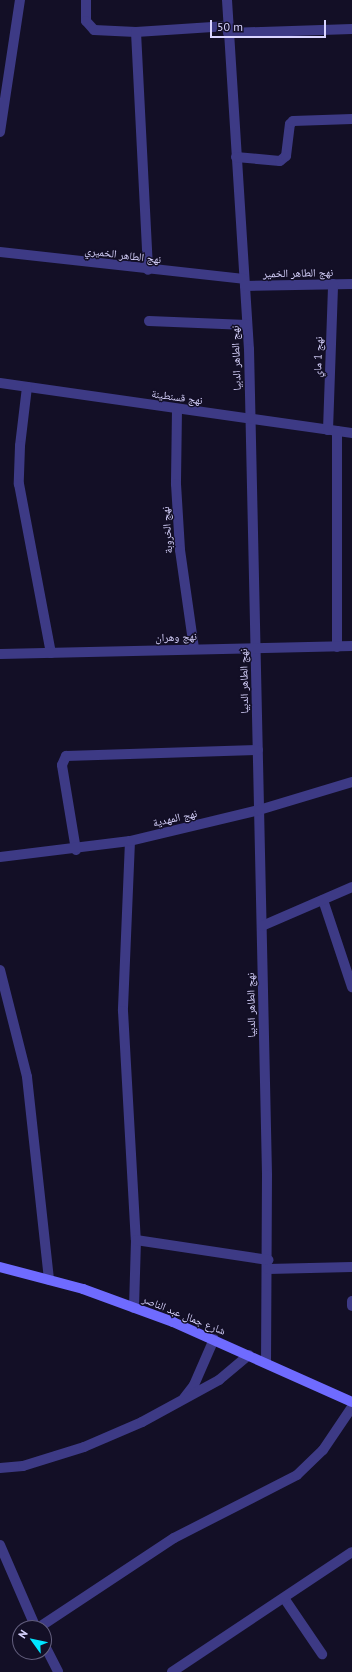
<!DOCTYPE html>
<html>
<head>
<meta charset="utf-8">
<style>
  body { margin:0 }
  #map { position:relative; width:352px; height:1672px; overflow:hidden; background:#130f26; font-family:"PT Sans","Noto Naskh Arabic",sans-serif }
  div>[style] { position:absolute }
  .street>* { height:10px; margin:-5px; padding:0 5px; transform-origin:5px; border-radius:5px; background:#3d3a85 }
  .secondary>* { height:10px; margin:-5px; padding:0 5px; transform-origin:5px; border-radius:5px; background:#6f6bff }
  span { translate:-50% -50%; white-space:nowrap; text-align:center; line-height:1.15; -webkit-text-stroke:3px #130f26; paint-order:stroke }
  .street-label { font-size:11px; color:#d9d4ff }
  .north { position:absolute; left:12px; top:1620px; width:40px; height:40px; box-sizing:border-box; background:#130f26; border:1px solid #625e7d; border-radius:50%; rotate:303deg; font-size:11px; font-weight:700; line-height:16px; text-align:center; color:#d9d4ff }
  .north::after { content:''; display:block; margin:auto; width:14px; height:18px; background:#00e5ff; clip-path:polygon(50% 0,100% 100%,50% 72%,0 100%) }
  .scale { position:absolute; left:210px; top:20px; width:116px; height:18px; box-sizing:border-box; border:2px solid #d9d4ff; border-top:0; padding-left:5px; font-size:12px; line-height:14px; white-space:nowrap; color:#d9d4ff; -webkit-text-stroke:3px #130f26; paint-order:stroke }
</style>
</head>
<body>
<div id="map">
  <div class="street">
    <i style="left:86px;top:0;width:21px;rotate:90deg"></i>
    <i style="left:86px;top:21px;width:12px;rotate:48deg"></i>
    <i style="left:94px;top:30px;width:42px;rotate:2.7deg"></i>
    <i style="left:136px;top:32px;width:92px;rotate:-3.7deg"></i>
    <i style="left:227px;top:0;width:350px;rotate:86.4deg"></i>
    <i style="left:249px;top:349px;width:826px;rotate:88.75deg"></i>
    <i style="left:267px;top:1175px;width:188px;rotate:90.3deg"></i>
    <i style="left:136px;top:32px;width:238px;rotate:87.1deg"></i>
    <i style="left:228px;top:33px;width:124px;rotate:-1.8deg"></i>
    <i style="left:0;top:132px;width:134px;rotate:-81.4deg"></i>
    <i style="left:236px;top:157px;width:44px;rotate:5.2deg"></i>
    <i style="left:280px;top:161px;width:8px;rotate:-40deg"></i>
    <i style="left:286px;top:156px;width:32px;rotate:-83deg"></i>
    <i style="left:290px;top:124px;width:4px;rotate:-45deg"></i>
    <i style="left:293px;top:121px;width:59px;rotate:-1.9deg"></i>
    <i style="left:0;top:252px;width:245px;rotate:6.3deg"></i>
    <i style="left:245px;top:286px;width:107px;rotate:-1.1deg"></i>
    <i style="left:149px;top:321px;width:98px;rotate:2.3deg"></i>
    <i style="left:0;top:383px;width:356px;rotate:8.1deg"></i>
    <i style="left:27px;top:387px;width:59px;rotate:96.8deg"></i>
    <i style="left:20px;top:446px;width:38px;rotate:92deg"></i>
    <i style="left:19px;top:484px;width:172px;rotate:79.3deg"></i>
    <i style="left:177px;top:409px;width:75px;rotate:90.8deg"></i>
    <i style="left:176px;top:484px;width:66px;rotate:86.5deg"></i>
    <i style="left:180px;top:550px;width:99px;rotate:81.9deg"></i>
    <i style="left:328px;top:430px;width:146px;rotate:-88deg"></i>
    <i style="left:337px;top:431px;width:216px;rotate:90deg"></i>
    <i style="left:0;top:654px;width:352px;rotate:-1.3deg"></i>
    <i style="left:130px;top:841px;width:170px;rotate:92.4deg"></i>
    <i style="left:123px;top:1011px;width:229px;rotate:86.8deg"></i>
    <i style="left:136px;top:1240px;width:68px;rotate:91.7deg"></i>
    <i style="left:76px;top:850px;width:86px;rotate:-99.4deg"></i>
    <i style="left:62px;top:765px;width:10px;rotate:-66deg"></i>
    <i style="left:66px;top:756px;width:192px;rotate:-1.8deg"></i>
    <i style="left:0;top:857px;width:131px;rotate:-7deg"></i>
    <i style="left:130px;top:841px;width:133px;rotate:-13.5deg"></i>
    <i style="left:259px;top:810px;width:97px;rotate:-16.8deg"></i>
    <i style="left:323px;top:900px;width:92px;rotate:71.6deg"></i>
    <i style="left:262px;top:926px;width:98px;rotate:-23.4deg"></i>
    <i style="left:0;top:970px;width:110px;rotate:75.8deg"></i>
    <i style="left:27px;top:1077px;width:204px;rotate:83.8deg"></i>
    <i style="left:136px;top:1240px;width:134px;rotate:8.6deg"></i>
    <i style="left:268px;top:1269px;width:84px;rotate:-1.4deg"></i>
    <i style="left:352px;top:1301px;width:5px;rotate:90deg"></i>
    <i style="left:184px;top:1398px;width:16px;rotate:-52deg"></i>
    <i style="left:194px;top:1385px;width:50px;rotate:-66.5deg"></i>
    <i style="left:0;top:1468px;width:23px;rotate:-5deg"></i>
    <i style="left:23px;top:1466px;width:64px;rotate:-17.3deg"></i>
    <i style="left:84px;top:1447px;width:63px;rotate:-23.3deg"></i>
    <i style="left:142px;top:1422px;width:88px;rotate:-28.6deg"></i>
    <i style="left:219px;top:1380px;width:39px;rotate:-40deg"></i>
    <i style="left:0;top:1545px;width:90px;rotate:66.6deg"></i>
    <i style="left:284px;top:1598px;width:68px;rotate:55.8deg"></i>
    <i style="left:38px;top:1628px;width:163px;rotate:-33.5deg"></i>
    <i style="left:174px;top:1538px;width:138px;rotate:-27.1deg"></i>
    <i style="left:297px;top:1475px;width:36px;rotate:-44deg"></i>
    <i style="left:323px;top:1450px;width:52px;rotate:-56deg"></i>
    <i style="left:44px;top:1644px;width:31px;rotate:63deg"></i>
    <i style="left:172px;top:1672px;width:216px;rotate:-33.7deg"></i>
  </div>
  <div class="secondary">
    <i style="left:0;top:1267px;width:86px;rotate:14.8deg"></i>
    <i style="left:83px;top:1289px;width:96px;rotate:20.1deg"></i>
    <i style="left:173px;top:1322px;width:196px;rotate:24.1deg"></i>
  </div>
  <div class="street-label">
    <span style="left:123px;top:255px;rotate:7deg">نهج الطاهر الخميري</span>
    <span style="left:298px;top:273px;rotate:-1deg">نهج الطاهر الخمير</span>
    <span style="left:318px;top:357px;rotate:-88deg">نهج 1 ماي</span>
    <span style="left:236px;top:358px;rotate:-92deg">نهج الطاهر الدبيا</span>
    <span style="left:177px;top:397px;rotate:8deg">نهج قسنطينة</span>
    <span style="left:167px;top:530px;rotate:-94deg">نهج الخروبة</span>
    <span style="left:176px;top:637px;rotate:-2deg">نهج وهران</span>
    <span style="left:244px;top:681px;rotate:-91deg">نهج الطاهر الدبيا</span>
    <span style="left:175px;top:818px;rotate:-13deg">نهج المهدية</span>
    <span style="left:251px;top:1005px;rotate:-91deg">نهج الطاهر الدبيا</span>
    <span style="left:184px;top:1315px;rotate:22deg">شارع جمال عبد الناصر</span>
  </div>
  <div class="north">N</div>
  <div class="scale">50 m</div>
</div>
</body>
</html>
